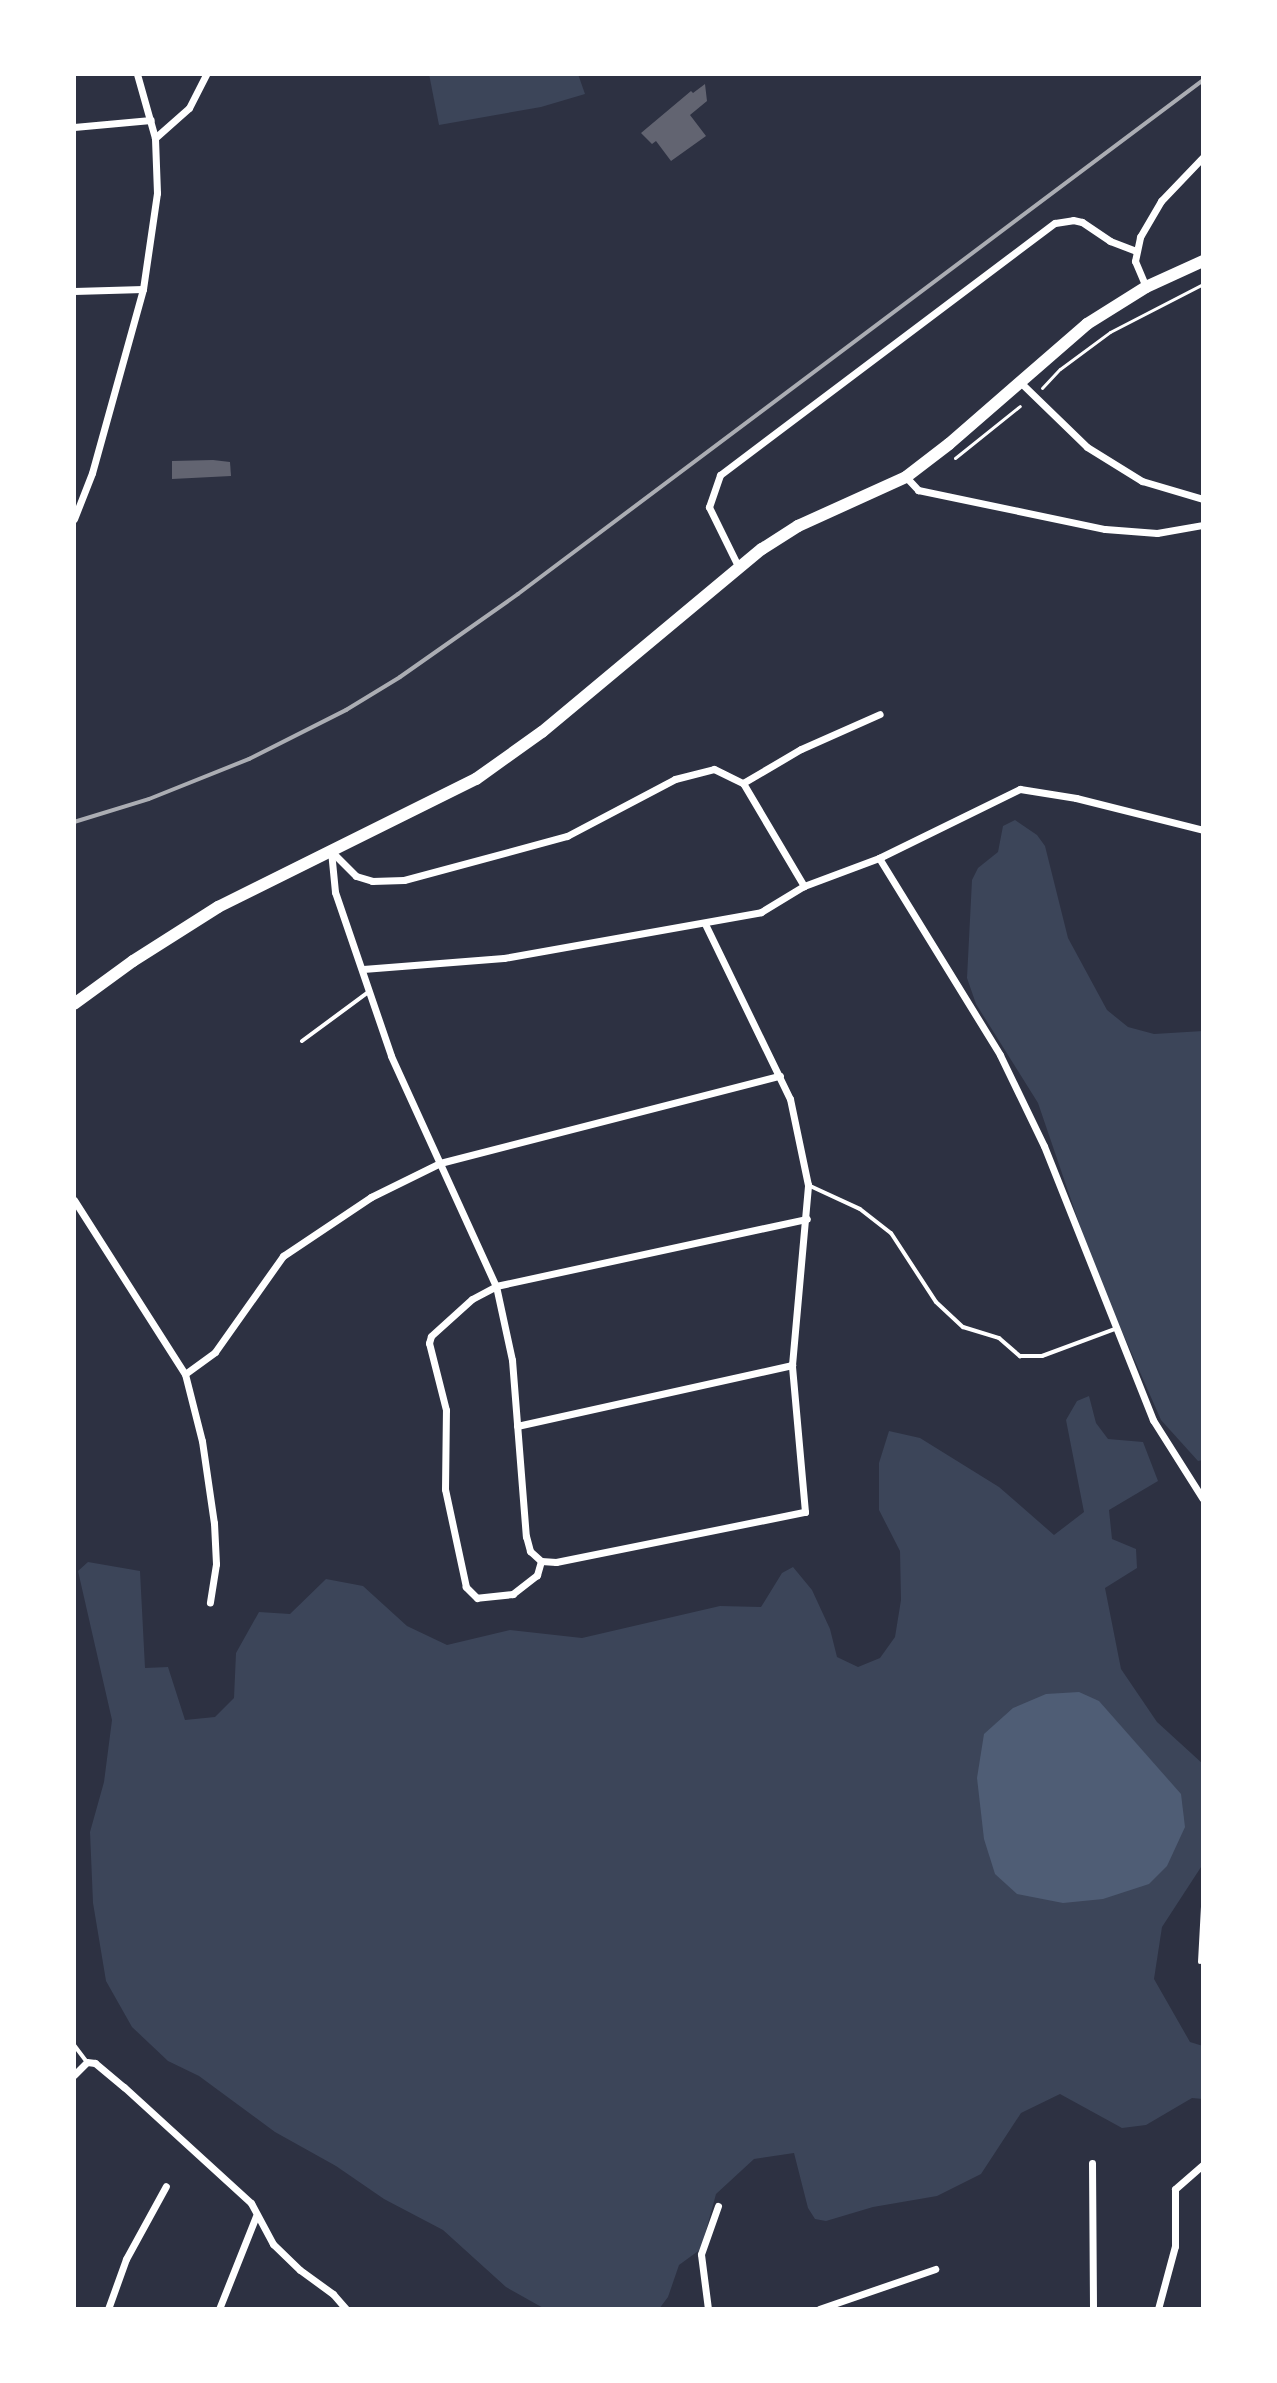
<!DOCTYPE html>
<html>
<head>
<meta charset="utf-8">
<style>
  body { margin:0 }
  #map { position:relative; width:1277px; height:2383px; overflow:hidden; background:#2d3142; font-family:"IBM Plex Sans",sans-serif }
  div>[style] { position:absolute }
  .green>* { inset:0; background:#3c4559 }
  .water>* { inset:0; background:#4f5d75 }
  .building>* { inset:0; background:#626471 }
  .path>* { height:3px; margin:-1.5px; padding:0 1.5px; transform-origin:1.5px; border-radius:1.5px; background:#fff }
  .service>* { height:4px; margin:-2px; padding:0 2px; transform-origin:2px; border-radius:2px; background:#fff }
  .minor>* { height:7px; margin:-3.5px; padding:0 3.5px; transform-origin:3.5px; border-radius:3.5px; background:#fff }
  .primary>* { height:12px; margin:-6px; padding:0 6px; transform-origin:6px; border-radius:6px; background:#fff }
  .rail>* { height:4px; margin:-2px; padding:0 2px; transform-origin:2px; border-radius:2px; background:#abadb3 }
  span { translate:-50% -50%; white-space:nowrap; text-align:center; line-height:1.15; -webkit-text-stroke:7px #fff; paint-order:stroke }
  .frame { position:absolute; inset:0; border:76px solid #fff; pointer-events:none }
</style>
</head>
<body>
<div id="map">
  <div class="green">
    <i style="clip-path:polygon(429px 74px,578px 74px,585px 94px,541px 107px,439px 125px)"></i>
    <i style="clip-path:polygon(1015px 820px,1037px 835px,1045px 846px,1068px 938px,1107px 1010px,1128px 1027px,1154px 1034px,1203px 1031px,1203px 1460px,1198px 1461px,1161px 1420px,1095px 1270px,1038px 1103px,976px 1004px,967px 978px,972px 880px,978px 868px,998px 852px,1003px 826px)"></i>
    <i style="clip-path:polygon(1089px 1396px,1096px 1423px,1108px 1439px,1143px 1442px,1158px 1481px,1109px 1510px,1112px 1539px,1136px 1549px,1137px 1568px,1105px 1588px,1121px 1669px,1157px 1722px,1203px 1764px,1203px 1864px,1162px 1927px,1154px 1979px,1190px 2042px,1203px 2046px,1203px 2099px,1192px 2098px,1146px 2125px,1122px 2128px,1060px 2094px,1021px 2113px,981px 2174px,937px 2196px,873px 2207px,826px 2221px,815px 2219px,808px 2208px,794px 2153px,754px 2159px,716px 2194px,701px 2249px,679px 2265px,668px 2297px,659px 2309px,545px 2309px,506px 2287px,443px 2230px,384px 2199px,336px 2166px,275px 2132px,199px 2076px,168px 2061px,132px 2027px,106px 1981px,93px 1903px,90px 1832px,104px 1782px,112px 1720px,78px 1571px,88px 1562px,140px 1571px,145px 1668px,168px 1667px,185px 1720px,215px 1717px,234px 1698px,236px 1653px,259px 1612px,290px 1614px,326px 1579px,363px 1586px,407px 1626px,447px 1645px,510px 1630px,582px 1638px,720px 1606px,761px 1607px,782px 1573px,793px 1567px,812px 1590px,830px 1629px,837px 1657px,858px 1667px,880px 1658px,895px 1637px,901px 1600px,900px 1551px,879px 1510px,879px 1463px,889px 1431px,920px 1438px,999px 1487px,1054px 1535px,1084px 1512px,1066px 1420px,1077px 1401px)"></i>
  </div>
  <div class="water">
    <i style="clip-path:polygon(1079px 1692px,1099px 1701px,1181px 1794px,1185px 1827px,1167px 1866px,1149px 1884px,1103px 1899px,1063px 1903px,1017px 1894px,995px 1874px,984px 1839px,977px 1778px,984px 1734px,1013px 1708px,1046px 1694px)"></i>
  </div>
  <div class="building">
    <i style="clip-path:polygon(705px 84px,707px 101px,690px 115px,706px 136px,671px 161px,656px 141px,652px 144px,641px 133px,691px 91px,693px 93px)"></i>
    <i style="clip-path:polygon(213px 460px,230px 462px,231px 476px,172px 479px,172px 461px)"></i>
  </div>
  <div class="path">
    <i style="left:1042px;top:388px;width:26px;rotate:-47deg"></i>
    <i style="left:1060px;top:369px;width:62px;rotate:-36.5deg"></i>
    <i style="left:1110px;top:332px;width:105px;rotate:-27.3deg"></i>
    <i style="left:955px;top:458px;width:83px;rotate:-38.7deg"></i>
  </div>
  <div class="service">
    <i style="left:302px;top:1041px;width:81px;rotate:-36.4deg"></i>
    <i style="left:808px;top:1185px;width:57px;rotate:24.8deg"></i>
    <i style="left:860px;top:1209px;width:39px;rotate:38deg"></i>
    <i style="left:891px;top:1233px;width:82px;rotate:56.9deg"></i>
    <i style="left:936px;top:1302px;width:37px;rotate:43deg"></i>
    <i style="left:963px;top:1327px;width:38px;rotate:17deg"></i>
    <i style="left:999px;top:1338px;width:28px;rotate:41deg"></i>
    <i style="left:1020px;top:1356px;width:22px"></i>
    <i style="left:1042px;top:1356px;width:78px;rotate:-20.3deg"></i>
    <i style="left:1200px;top:1962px;width:55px;rotate:-86.9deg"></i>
    <i style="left:74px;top:2045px;width:21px;rotate:53deg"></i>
  </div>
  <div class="minor">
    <i style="left:74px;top:127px;width:77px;rotate:-5.2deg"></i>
    <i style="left:155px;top:138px;width:45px;rotate:-41.4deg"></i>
    <i style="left:189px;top:108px;width:38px;rotate:-63deg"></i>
    <i style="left:1146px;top:287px;width:28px;rotate:-113deg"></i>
    <i style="left:1135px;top:261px;width:25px;rotate:-78deg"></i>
    <i style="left:1140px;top:237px;width:42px;rotate:-59.7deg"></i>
    <i style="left:1161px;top:201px;width:61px;rotate:-46.3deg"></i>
    <i style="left:74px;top:291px;width:69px;rotate:-1.7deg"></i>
    <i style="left:1020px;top:382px;width:93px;rotate:44.1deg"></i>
    <i style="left:1087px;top:447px;width:65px;rotate:31.7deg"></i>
    <i style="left:1142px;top:481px;width:64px;rotate:16.4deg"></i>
    <i style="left:906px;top:477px;width:18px;rotate:47deg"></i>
    <i style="left:918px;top:490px;width:191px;rotate:11.8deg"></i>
    <i style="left:1105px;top:529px;width:52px;rotate:4.4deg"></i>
    <i style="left:1157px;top:533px;width:47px;rotate:-9.9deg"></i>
    <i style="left:74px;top:519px;width:49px;rotate:-68.6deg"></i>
    <i style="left:92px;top:473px;width:191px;rotate:-74.5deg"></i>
    <i style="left:143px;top:289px;width:97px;rotate:-81.7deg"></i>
    <i style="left:157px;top:193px;width:55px;rotate:-92.1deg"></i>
    <i style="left:155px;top:138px;width:66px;rotate:-105.7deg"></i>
    <i style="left:739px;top:568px;width:68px;rotate:-116.2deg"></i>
    <i style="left:709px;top:507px;width:34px;rotate:-71deg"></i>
    <i style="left:720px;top:475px;width:419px;rotate:-37deg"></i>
    <i style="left:1055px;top:223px;width:18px;rotate:-9deg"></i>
    <i style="left:1073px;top:220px;width:9px;rotate:13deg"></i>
    <i style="left:1082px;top:222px;width:34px;rotate:34deg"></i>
    <i style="left:1110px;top:241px;width:28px;rotate:21deg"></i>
    <i style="left:743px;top:783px;width:67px;rotate:-30.4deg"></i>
    <i style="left:801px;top:749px;width:86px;rotate:-23.9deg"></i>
    <i style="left:331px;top:851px;width:41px;rotate:84.4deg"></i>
    <i style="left:335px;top:892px;width:173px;rotate:71.1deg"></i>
    <i style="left:391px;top:1056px;width:253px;rotate:65.5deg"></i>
    <i style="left:496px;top:1286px;width:76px;rotate:77.8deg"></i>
    <i style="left:512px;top:1360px;width:177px;rotate:85.5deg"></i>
    <i style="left:526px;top:1536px;width:16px;rotate:75deg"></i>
    <i style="left:530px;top:1551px;width:15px;rotate:42deg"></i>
    <i style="left:541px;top:1561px;width:15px;rotate:4deg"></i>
    <i style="left:556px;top:1562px;width:254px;rotate:-11.4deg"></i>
    <i style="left:805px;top:1512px;width:148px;rotate:-95.1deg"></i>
    <i style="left:792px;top:1365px;width:181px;rotate:-84.9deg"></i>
    <i style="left:808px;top:1185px;width:88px;rotate:-101.8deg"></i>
    <i style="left:790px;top:1099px;width:195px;rotate:-115.9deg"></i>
    <i style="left:331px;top:851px;width:35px;rotate:45deg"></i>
    <i style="left:356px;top:876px;width:17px;rotate:17deg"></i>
    <i style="left:372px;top:881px;width:32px;rotate:-2deg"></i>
    <i style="left:404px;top:880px;width:169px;rotate:-15.1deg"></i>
    <i style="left:567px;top:836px;width:122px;rotate:-27.8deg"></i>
    <i style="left:675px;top:779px;width:40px;rotate:-14.4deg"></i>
    <i style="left:714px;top:769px;width:32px;rotate:26deg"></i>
    <i style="left:743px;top:783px;width:120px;rotate:59.4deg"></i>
    <i style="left:879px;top:858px;width:231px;rotate:58.4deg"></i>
    <i style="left:1000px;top:1055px;width:101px;rotate:64.2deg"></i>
    <i style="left:1044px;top:1146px;width:295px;rotate:68.3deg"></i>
    <i style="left:1153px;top:1420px;width:93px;rotate:57.7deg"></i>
    <i style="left:363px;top:969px;width:141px;rotate:-4.5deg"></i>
    <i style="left:504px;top:958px;width:261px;rotate:-10.1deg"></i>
    <i style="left:761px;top:912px;width:50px;rotate:-31.2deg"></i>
    <i style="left:804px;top:886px;width:80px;rotate:-20.5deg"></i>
    <i style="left:879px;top:858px;width:157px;rotate:-26.1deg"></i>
    <i style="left:1020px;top:789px;width:57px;rotate:9.1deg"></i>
    <i style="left:1076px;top:798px;width:131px;rotate:14.1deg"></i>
    <i style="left:74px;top:1200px;width:206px;rotate:57.5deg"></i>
    <i style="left:185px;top:1374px;width:69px;rotate:75.8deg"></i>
    <i style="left:202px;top:1441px;width:83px;rotate:81.7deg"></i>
    <i style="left:214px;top:1523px;width:41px;rotate:87.2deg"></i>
    <i style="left:216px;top:1564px;width:39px;rotate:99deg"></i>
    <i style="left:185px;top:1374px;width:37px;rotate:-36deg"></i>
    <i style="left:215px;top:1352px;width:118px;rotate:-54.7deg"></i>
    <i style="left:283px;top:1256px;width:106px;rotate:-33.8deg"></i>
    <i style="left:371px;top:1197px;width:77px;rotate:-26.2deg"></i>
    <i style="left:440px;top:1163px;width:351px;rotate:-14.4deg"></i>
    <i style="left:517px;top:1426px;width:282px;rotate:-12.5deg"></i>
    <i style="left:541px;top:1561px;width:15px;rotate:106deg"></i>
    <i style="left:537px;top:1575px;width:31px;rotate:142deg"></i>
    <i style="left:513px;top:1594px;width:36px;rotate:174deg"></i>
    <i style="left:477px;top:1598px;width:16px;rotate:-135deg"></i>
    <i style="left:466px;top:1587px;width:100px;rotate:-102.1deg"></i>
    <i style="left:445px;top:1489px;width:79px;rotate:-89.3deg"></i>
    <i style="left:446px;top:1410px;width:69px;rotate:-104.2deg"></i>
    <i style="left:429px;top:1343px;width:7px;rotate:-74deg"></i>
    <i style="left:431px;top:1336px;width:55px;rotate:-42.1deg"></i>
    <i style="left:472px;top:1299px;width:27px;rotate:-28deg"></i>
    <i style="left:496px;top:1286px;width:318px;rotate:-12.2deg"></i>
    <i style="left:74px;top:2075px;width:18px;rotate:-45deg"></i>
    <i style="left:87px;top:2062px;width:8px;rotate:7deg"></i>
    <i style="left:95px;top:2063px;width:38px;rotate:40deg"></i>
    <i style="left:124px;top:2087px;width:172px;rotate:42.4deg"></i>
    <i style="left:251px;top:2203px;width:47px;rotate:61.8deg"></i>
    <i style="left:273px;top:2244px;width:37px;rotate:44deg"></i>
    <i style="left:300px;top:2270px;width:41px;rotate:36deg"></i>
    <i style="left:333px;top:2294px;width:20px;rotate:49deg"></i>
    <i style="left:1092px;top:2163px;width:146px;rotate:89.6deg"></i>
    <i style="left:108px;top:2309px;width:53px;rotate:-70.2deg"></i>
    <i style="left:126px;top:2259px;width:83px;rotate:-61.3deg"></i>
    <i style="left:219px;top:2309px;width:100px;rotate:-68.3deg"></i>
    <i style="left:708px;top:2309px;width:55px;rotate:-97.3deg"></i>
    <i style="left:701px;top:2254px;width:51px;rotate:-70.5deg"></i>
    <i style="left:819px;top:2309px;width:123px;rotate:-19deg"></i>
    <i style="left:1158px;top:2309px;width:65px;rotate:-74.9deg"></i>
    <i style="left:1175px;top:2246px;width:57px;rotate:-90deg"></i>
    <i style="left:1175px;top:2189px;width:37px;rotate:-41deg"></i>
  </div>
  <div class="primary">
    <i style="left:74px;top:1004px;width:73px;rotate:-36.1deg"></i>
    <i style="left:133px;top:961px;width:101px;rotate:-32.4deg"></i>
    <i style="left:218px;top:907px;width:288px;rotate:-26.4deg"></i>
    <i style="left:476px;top:779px;width:81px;rotate:-35.5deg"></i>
    <i style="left:542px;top:732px;width:286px;rotate:-39.8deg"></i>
    <i style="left:762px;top:549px;width:43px;rotate:-32.6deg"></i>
    <i style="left:798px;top:526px;width:119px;rotate:-24.4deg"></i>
    <i style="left:906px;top:477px;width:54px;rotate:-37.5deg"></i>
    <i style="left:949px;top:444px;width:183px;rotate:-41deg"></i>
    <i style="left:1087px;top:324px;width:70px;rotate:-32.1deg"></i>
    <i style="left:1146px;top:287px;width:63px;rotate:-24.5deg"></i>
  </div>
  <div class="rail">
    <i style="left:74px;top:822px;width:78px;rotate:-17deg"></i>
    <i style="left:149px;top:799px;width:108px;rotate:-21.8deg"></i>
    <i style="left:249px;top:759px;width:109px;rotate:-26.8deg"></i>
    <i style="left:346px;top:710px;width:63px;rotate:-31.4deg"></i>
    <i style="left:400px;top:677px;width:144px;rotate:-35.1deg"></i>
    <i style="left:518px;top:594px;width:856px;rotate:-36.88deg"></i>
  </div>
  <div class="frame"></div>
</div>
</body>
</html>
